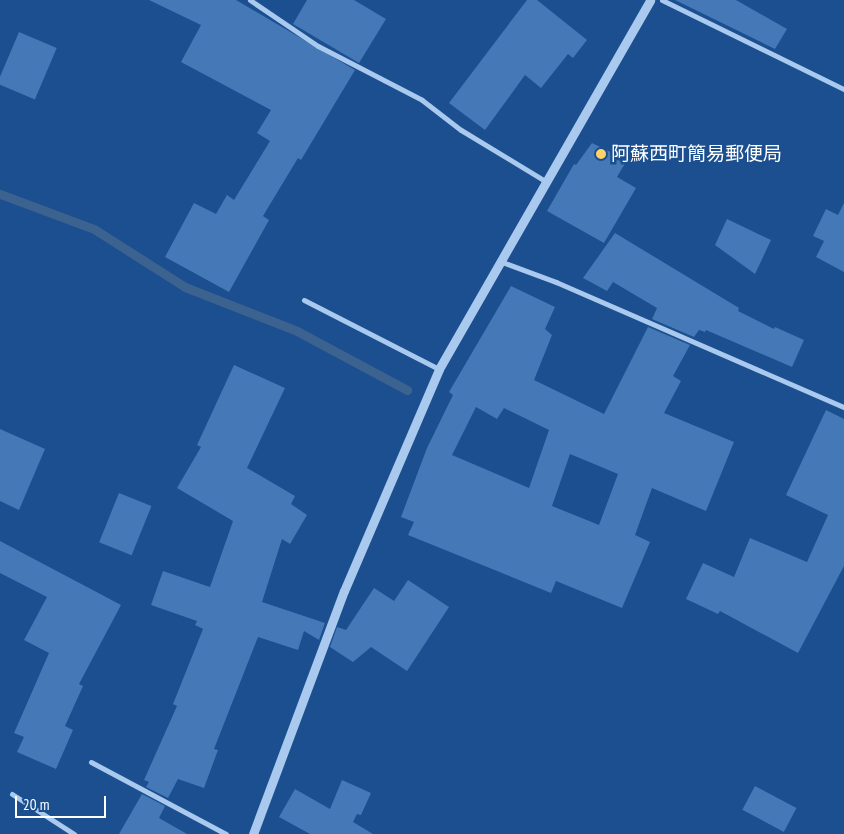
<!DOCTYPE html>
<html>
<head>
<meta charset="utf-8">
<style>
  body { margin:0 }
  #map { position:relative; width:844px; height:834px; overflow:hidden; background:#1b4f8f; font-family:"PT Sans Narrow","Noto Sans JP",sans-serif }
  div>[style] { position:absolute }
  .stream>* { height:9px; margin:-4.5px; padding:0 4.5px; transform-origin:4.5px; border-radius:4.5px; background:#3c6290 }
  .building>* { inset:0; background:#4478b7; transform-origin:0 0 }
  .minor>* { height:5px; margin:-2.5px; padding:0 2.5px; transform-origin:2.5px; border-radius:2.5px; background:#a9c9ee }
  .tertiary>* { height:9px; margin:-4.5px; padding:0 4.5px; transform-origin:4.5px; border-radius:4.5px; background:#a9c9ee }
  .dots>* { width:14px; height:14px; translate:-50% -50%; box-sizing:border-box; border:2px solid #1b4f8f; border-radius:50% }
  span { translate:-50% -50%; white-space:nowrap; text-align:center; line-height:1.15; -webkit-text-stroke:5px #1b4f8f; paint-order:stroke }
  .poi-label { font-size:19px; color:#fff }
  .left { translate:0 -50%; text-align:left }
  .scale { position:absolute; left:15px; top:796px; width:91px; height:22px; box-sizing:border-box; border:2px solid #fff; border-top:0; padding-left:6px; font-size:15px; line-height:18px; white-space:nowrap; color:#fff; -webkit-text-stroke:4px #1b4f8f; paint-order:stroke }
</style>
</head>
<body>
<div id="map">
  <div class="stream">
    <i style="left:0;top:194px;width:100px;rotate:20.4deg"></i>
    <i style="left:94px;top:229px;width:108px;rotate:32.5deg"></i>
    <i style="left:185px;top:287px;width:120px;rotate:21.4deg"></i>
    <i style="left:297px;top:331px;width:125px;rotate:28.2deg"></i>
  </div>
  <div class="building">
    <i style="clip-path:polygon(149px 0,236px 0,355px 70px,301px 160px,298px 158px,263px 216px,269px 220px,229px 292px,165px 257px,194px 203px,216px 214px,227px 195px,234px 200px,270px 141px,257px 133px,271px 110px,181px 62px,201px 25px)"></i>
    <i style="clip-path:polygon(307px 0,354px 0,386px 19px,359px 63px,293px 24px)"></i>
    <i style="clip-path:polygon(527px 0,537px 0,587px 40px,573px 58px,568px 54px,541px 88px,525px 75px,485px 130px,449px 103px)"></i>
    <i style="clip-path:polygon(675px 0,736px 0,787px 29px,775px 49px)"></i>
    <i style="left:19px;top:32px;width:41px;height:56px;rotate:23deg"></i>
    <i style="clip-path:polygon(592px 143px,627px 160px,617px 177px,636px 188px,604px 243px,547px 211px,574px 164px,576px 165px)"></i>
    <i style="clip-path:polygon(844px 203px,844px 272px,816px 257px,824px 241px,813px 236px,826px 209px,838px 215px)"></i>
    <i style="clip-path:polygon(727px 219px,771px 240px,755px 274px,715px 245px)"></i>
    <i style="clip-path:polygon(615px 233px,739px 308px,738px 311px,774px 329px,775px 327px,804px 340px,792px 367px,706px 330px,705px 332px,699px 330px,694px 337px,652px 319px,657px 308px,613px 282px,607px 291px,583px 278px)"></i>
    <i style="clip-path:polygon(evenodd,511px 286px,555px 307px,545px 329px,552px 335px,534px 380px,604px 414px,648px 327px,690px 345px,673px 376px,681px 381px,664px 413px,734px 442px,706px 511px,652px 488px,635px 535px,650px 542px,622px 608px,556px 581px,551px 593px,408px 535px,414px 522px,401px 517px,427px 448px,453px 395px,449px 392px,511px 286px,476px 407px,497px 419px,504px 408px,549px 430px,529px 488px,452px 455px,476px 407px,511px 286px,570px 454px,618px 474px,599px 525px,552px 506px,570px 454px)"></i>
    <i style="clip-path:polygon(234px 365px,285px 388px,247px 468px,295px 496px,291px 504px,307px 515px,290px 544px,282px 539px,262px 602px,325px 623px,319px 640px,304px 631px,298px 650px,258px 637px,214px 749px,218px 750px,204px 788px,178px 779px,168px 798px,146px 787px,149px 782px,144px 780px,177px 706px,173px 704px,203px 629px,195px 625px,197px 621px,151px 605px,163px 571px,210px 587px,233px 521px,177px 488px,201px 447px,197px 445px)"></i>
    <i style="clip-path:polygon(826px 410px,844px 419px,844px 566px,798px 653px,720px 611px,718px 614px,686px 599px,703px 563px,734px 577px,750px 538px,807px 562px,828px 515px,786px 495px)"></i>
    <i style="clip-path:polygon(0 429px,45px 449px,19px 510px,0 501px)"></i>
    <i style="left:119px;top:493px;width:35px;height:53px;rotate:22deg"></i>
    <i style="clip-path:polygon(0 541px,121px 605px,79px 684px,83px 686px,65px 726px,73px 730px,56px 769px,17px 752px,24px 737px,14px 733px,49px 653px,24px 640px,47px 597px,0 573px)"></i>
    <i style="clip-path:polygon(408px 580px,449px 607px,407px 671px,371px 647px,353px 662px,330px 647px,337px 627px,346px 630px,374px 588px,394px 601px)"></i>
    <i style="clip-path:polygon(342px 780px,371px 793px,361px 815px,357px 814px,353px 822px,373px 834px,310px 834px,279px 817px,295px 789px,330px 809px)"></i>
    <i style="left:755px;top:786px;width:47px;height:27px;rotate:28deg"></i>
    <i style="clip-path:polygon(142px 794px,165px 806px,159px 818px,187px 834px,119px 834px)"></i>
  </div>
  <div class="minor">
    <i style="left:250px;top:0;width:82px;rotate:34.1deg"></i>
    <i style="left:318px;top:46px;width:117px;rotate:27.4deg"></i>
    <i style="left:422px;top:100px;width:49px;rotate:37.6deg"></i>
    <i style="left:461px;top:130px;width:100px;rotate:31.2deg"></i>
    <i style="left:662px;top:0;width:203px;rotate:26.1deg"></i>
    <i style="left:502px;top:262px;width:58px;rotate:20.3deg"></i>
    <i style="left:556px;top:282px;width:314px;rotate:23.5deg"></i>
    <i style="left:304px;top:300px;width:152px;rotate:27.1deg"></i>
    <i style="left:91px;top:762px;width:153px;rotate:28.1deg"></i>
    <i style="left:12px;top:794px;width:74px;rotate:32.8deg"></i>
  </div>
  <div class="tertiary">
    <i style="left:253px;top:834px;width:259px;rotate:-69.5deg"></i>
    <i style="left:344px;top:591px;width:241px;rotate:-66.8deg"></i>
    <i style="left:439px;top:369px;width:425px;rotate:-60.2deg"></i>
  </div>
  <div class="dots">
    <i style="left:601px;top:154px;background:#ffd166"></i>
  </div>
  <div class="poi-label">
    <span class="left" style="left:611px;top:154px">阿蘇西町簡易郵便局</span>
  </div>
  <div class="scale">20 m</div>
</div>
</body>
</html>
